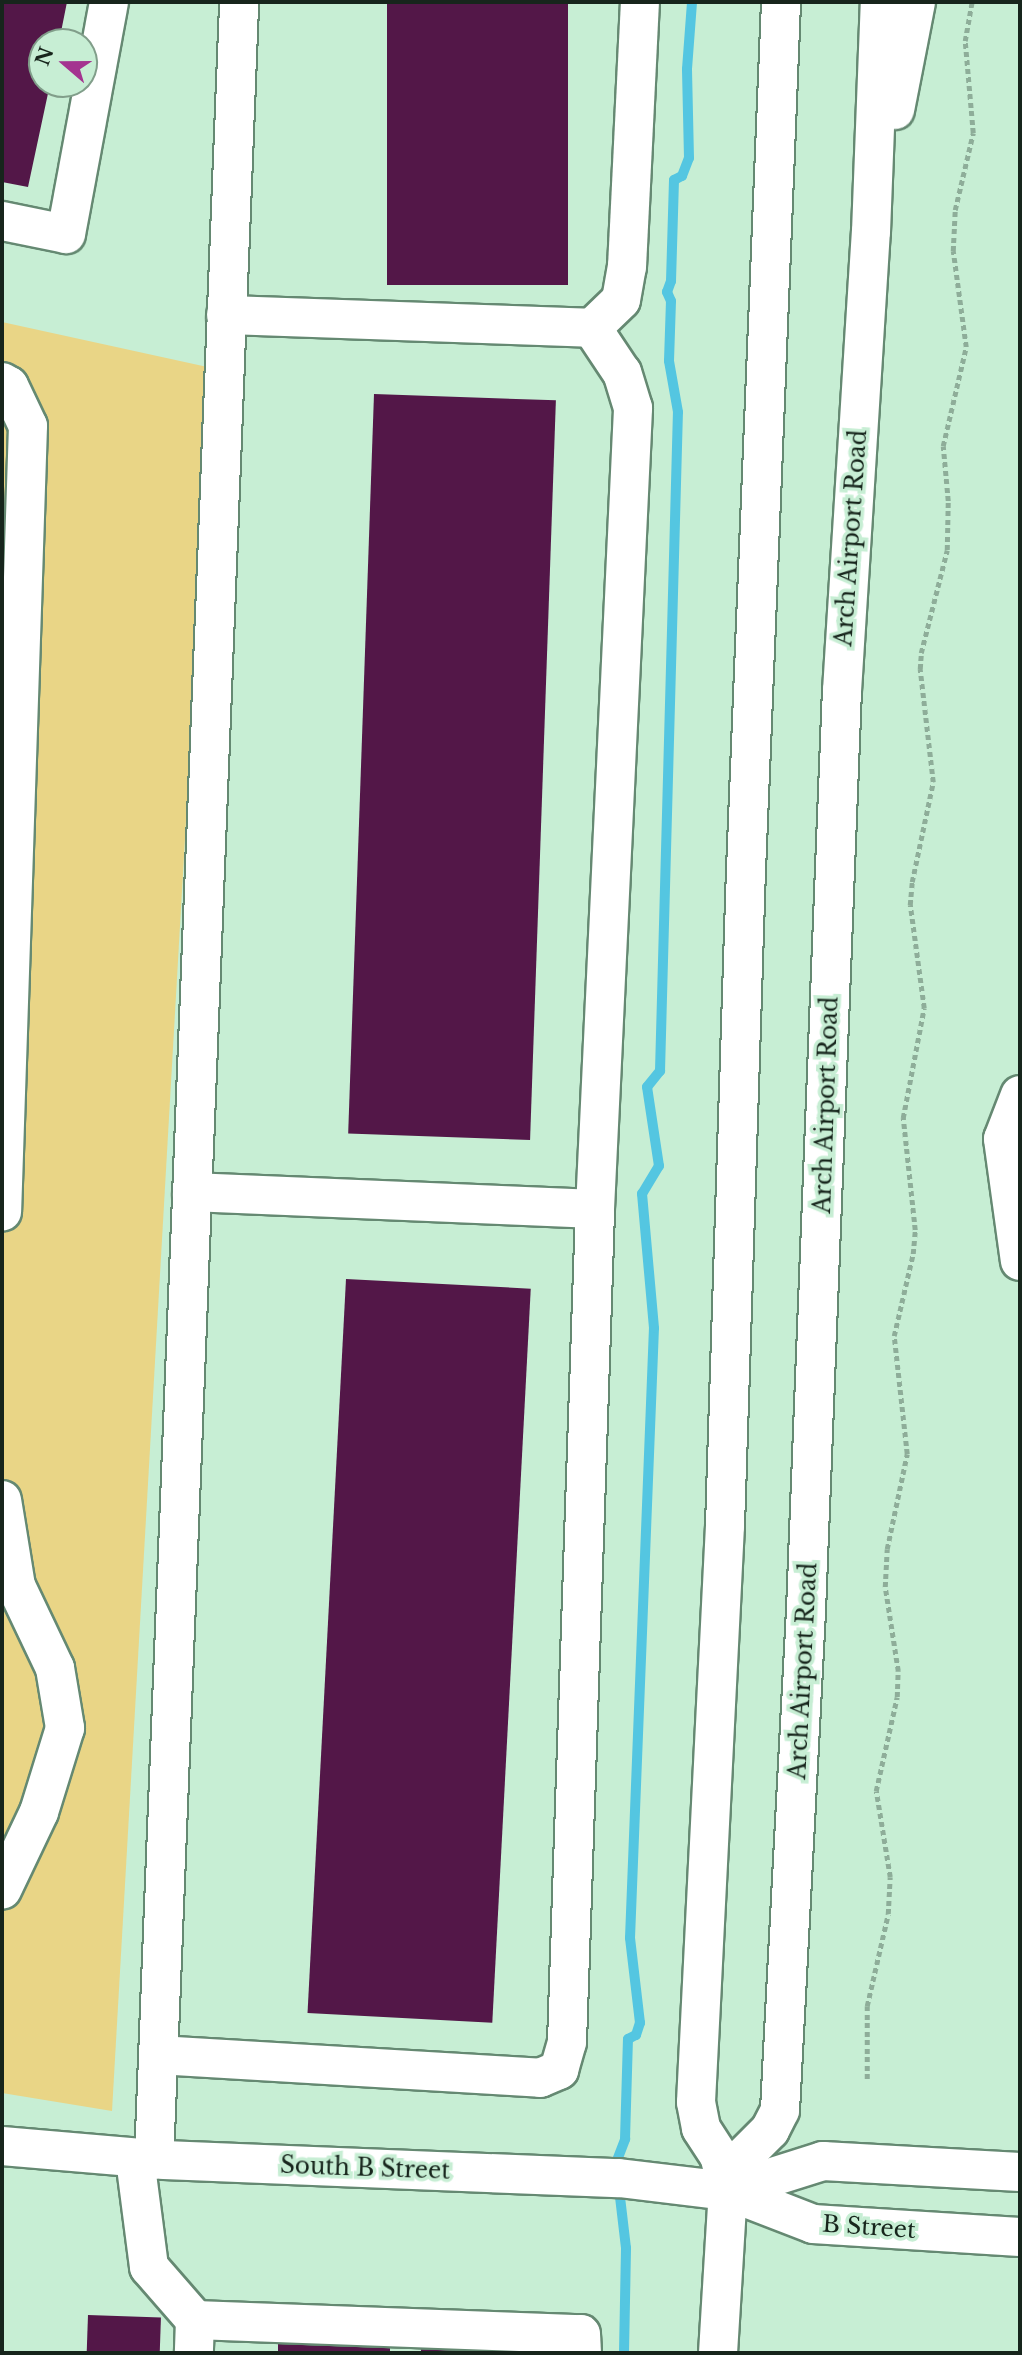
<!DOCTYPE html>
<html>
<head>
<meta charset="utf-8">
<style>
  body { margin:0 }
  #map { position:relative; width:1022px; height:2355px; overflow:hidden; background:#c7eed4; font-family:"Libre Baskerville",serif }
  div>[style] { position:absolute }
  .green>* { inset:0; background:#e9d586 }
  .stream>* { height:10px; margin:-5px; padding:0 5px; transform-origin:5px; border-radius:5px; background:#54c6e1 }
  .building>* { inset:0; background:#531748; transform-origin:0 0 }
  .path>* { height:4.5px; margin-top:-2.25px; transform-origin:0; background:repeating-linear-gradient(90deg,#8ead99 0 5px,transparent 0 8.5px) }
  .roads { filter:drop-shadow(2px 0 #658972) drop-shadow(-2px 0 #658972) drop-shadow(0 2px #658972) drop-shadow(0 -2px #658972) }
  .minor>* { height:38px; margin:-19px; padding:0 19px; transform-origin:19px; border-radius:19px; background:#fff }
  .major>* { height:38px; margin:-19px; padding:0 19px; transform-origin:19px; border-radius:19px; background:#fff }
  span { translate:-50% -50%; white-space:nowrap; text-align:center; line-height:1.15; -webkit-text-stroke:7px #c7eed4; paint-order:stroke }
  .street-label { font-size:23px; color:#17251c }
  .frame { position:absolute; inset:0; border:4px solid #17251c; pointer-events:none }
  .north { position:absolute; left:28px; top:28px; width:70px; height:70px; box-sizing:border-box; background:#c7eed4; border:2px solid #819e8a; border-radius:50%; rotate:290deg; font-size:19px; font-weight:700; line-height:28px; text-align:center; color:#17251c }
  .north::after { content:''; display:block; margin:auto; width:24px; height:32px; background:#a43490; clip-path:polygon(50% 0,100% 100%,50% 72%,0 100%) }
</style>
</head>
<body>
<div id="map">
  <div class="green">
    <i style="clip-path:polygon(2px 322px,212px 368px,112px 2111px,2px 2093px)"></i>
  </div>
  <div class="stream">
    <i style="left:624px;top:2353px;width:105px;rotate:-88.9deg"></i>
    <i style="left:626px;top:2248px;width:86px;rotate:-96.7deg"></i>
    <i style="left:616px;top:2163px;width:26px;rotate:-69deg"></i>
    <i style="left:625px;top:2139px;width:100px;rotate:-88.3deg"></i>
    <i style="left:628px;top:2039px;width:9px;rotate:-27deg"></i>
    <i style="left:636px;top:2035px;width:13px;rotate:-72deg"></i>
    <i style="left:640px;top:2023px;width:86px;rotate:-96.7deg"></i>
    <i style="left:630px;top:1938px;width:610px;rotate:-87.75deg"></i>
    <i style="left:654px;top:1328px;width:135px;rotate:-95.1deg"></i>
    <i style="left:642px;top:1194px;width:33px;rotate:-59deg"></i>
    <i style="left:659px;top:1166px;width:80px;rotate:-98.6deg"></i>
    <i style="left:647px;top:1087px;width:21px;rotate:-51deg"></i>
    <i style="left:660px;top:1071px;width:659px;rotate:-88.44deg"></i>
    <i style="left:678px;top:412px;width:52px;rotate:-100deg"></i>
    <i style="left:669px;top:361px;width:60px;rotate:-88.1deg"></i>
    <i style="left:671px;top:301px;width:10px;rotate:-114deg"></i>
    <i style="left:667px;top:292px;width:12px;rotate:-70deg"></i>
    <i style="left:671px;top:281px;width:101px;rotate:-88.3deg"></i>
    <i style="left:674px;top:180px;width:9px;rotate:-27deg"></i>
    <i style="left:682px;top:176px;width:19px;rotate:-69deg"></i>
    <i style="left:689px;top:158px;width:89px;rotate:-91.3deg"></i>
    <i style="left:687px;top:69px;width:67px;rotate:-85.7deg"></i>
  </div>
  <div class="building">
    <i style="clip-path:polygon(2px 2px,67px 2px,59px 42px,42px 42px,42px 84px,50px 84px,28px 187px,2px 182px)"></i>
    <i style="left:387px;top:2px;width:181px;height:283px"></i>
    <i style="left:374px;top:394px;width:182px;height:740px;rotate:2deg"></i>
    <i style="left:346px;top:1279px;width:185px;height:735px;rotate:3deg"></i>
    <i style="left:88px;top:2315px;width:73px;height:38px;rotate:2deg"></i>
    <i style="clip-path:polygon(278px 2342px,390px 2348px,390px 2353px,278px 2353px)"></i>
    <i style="clip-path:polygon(421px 2345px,536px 2350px,536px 2353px,421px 2353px)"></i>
  </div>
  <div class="path">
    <i style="left:867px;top:2079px;width:73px;rotate:-90deg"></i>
    <i style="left:867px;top:2006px;width:94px;rotate:-77.1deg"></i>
    <i style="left:888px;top:1914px;width:37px;rotate:-87deg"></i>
    <i style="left:890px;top:1877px;width:87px;rotate:-99.2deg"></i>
    <i style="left:876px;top:1791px;width:96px;rotate:-77.4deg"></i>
    <i style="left:897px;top:1697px;width:26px;rotate:-88deg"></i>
    <i style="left:898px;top:1671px;width:85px;rotate:-98.8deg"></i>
    <i style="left:885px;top:1587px;width:38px;rotate:-87deg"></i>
    <i style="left:887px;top:1549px;width:97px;rotate:-78.1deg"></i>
    <i style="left:907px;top:1454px;width:119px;rotate:-96.3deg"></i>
    <i style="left:894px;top:1336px;width:84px;rotate:-77deg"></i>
    <i style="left:913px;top:1254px;width:24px;rotate:-85deg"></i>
    <i style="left:915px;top:1230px;width:113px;rotate:-96.1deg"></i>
    <i style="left:903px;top:1118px;width:112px;rotate:-79.2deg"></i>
    <i style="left:924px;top:1008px;width:104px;rotate:-97.7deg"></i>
    <i style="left:910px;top:905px;width:23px;rotate:-85deg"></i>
    <i style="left:912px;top:882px;width:102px;rotate:-78.1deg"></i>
    <i style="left:933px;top:782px;width:114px;rotate:-96.6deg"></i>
    <i style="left:920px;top:669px;width:16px;rotate:-86deg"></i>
    <i style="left:921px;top:653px;width:106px;rotate:-75.8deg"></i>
    <i style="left:947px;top:550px;width:49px;rotate:-88.8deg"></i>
    <i style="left:948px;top:501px;width:55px;rotate:-95.2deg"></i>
    <i style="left:943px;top:446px;width:102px;rotate:-76.9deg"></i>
    <i style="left:966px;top:347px;width:97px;rotate:-97.7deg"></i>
    <i style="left:953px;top:251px;width:41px;rotate:-87.2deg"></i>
    <i style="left:955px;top:210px;width:79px;rotate:-76.8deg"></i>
    <i style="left:973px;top:133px;width:92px;rotate:-95deg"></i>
    <i style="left:965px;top:41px;width:40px;rotate:-80deg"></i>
  </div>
  <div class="roads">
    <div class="minor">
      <i style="left:2px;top:221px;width:65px;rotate:11.5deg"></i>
      <i style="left:66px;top:234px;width:236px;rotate:-79.5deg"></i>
      <i style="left:226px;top:315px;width:366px;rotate:2deg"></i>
      <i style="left:2px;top:382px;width:8px;rotate:30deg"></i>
      <i style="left:9px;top:386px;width:44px;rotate:64.6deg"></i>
      <i style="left:28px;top:426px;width:786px;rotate:91.89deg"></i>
      <i style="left:1020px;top:1095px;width:47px;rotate:111.1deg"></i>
      <i style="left:1003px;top:1139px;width:123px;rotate:82.1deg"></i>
      <i style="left:192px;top:1192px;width:403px;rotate:2.4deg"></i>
      <i style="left:2px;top:1500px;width:87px;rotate:80.8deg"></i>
      <i style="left:16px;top:1586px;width:91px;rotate:64.6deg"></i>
      <i style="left:55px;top:1668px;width:61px;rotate:80.5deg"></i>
      <i style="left:65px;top:1728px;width:88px;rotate:107.2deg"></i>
      <i style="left:39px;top:1812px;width:86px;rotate:115.4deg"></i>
      <i style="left:158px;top:2055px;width:383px;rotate:3.4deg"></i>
      <i style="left:540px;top:2078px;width:21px;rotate:-23deg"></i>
      <i style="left:559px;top:2070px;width:29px;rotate:-74deg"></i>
      <i style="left:567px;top:2042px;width:833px;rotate:-88.07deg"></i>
      <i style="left:595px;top:1209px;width:802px;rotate:-87.28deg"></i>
      <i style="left:633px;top:408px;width:37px;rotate:-107deg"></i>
      <i style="left:622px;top:373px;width:54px;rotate:-123.7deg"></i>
      <i style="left:592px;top:328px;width:40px;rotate:-44deg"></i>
      <i style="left:621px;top:300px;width:34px;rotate:-80deg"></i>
      <i style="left:627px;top:267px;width:265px;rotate:-87.2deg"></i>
      <i style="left:2px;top:2146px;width:163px;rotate:4.9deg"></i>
      <i style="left:164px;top:2160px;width:455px;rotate:2.3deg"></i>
      <i style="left:619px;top:2178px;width:110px;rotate:6.8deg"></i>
      <i style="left:728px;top:2191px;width:91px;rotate:21.2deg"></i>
      <i style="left:813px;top:2224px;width:207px;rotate:3.6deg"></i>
      <i style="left:135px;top:2159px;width:109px;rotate:82.6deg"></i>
      <i style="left:149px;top:2267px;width:70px;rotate:49deg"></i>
      <i style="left:195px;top:2320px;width:33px;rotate:92deg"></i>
      <i style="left:154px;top:2160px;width:2160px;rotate:-87.74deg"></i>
      <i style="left:728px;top:2191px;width:100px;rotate:-17.5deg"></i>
      <i style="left:823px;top:2161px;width:197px;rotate:3.2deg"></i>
      <i style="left:195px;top:2320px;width:386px;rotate:2.1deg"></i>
      <i style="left:581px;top:2334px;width:19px;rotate:87deg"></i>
    </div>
    <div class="major">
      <i style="left:895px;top:110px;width:110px;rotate:-79deg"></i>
      <i style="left:728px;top:2191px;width:35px;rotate:-68deg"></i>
      <i style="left:741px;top:2159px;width:41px;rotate:-45deg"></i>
      <i style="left:770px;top:2130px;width:22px;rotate:-63deg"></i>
      <i style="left:780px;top:2110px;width:501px;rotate:-87.02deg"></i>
      <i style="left:806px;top:1610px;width:920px;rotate:-87.76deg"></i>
      <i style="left:842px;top:691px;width:460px;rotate:-86.4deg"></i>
      <i style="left:871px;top:232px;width:230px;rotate:-87.8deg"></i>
      <i style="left:718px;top:2353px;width:162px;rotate:-86.5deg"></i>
      <i style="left:728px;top:2191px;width:36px;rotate:-104deg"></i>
      <i style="left:719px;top:2156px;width:33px;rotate:-123deg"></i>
      <i style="left:701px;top:2128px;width:26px;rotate:-101deg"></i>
      <i style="left:696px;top:2102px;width:577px;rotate:-87.12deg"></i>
      <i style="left:725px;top:1526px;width:656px;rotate:-88.17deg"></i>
      <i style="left:746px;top:870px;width:869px;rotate:-87.69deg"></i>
    </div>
  </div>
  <div class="street-label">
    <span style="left:851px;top:538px;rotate:-86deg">Arch Airport Road</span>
    <span style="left:826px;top:1105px;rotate:-88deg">Arch Airport Road</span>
    <span style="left:803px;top:1671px;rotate:-87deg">Arch Airport Road</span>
    <span style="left:365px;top:2168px;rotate:2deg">South B Street</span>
    <span style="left:869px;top:2227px;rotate:4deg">B Street</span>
  </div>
  <div class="frame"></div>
  <div class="north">N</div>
</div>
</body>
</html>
